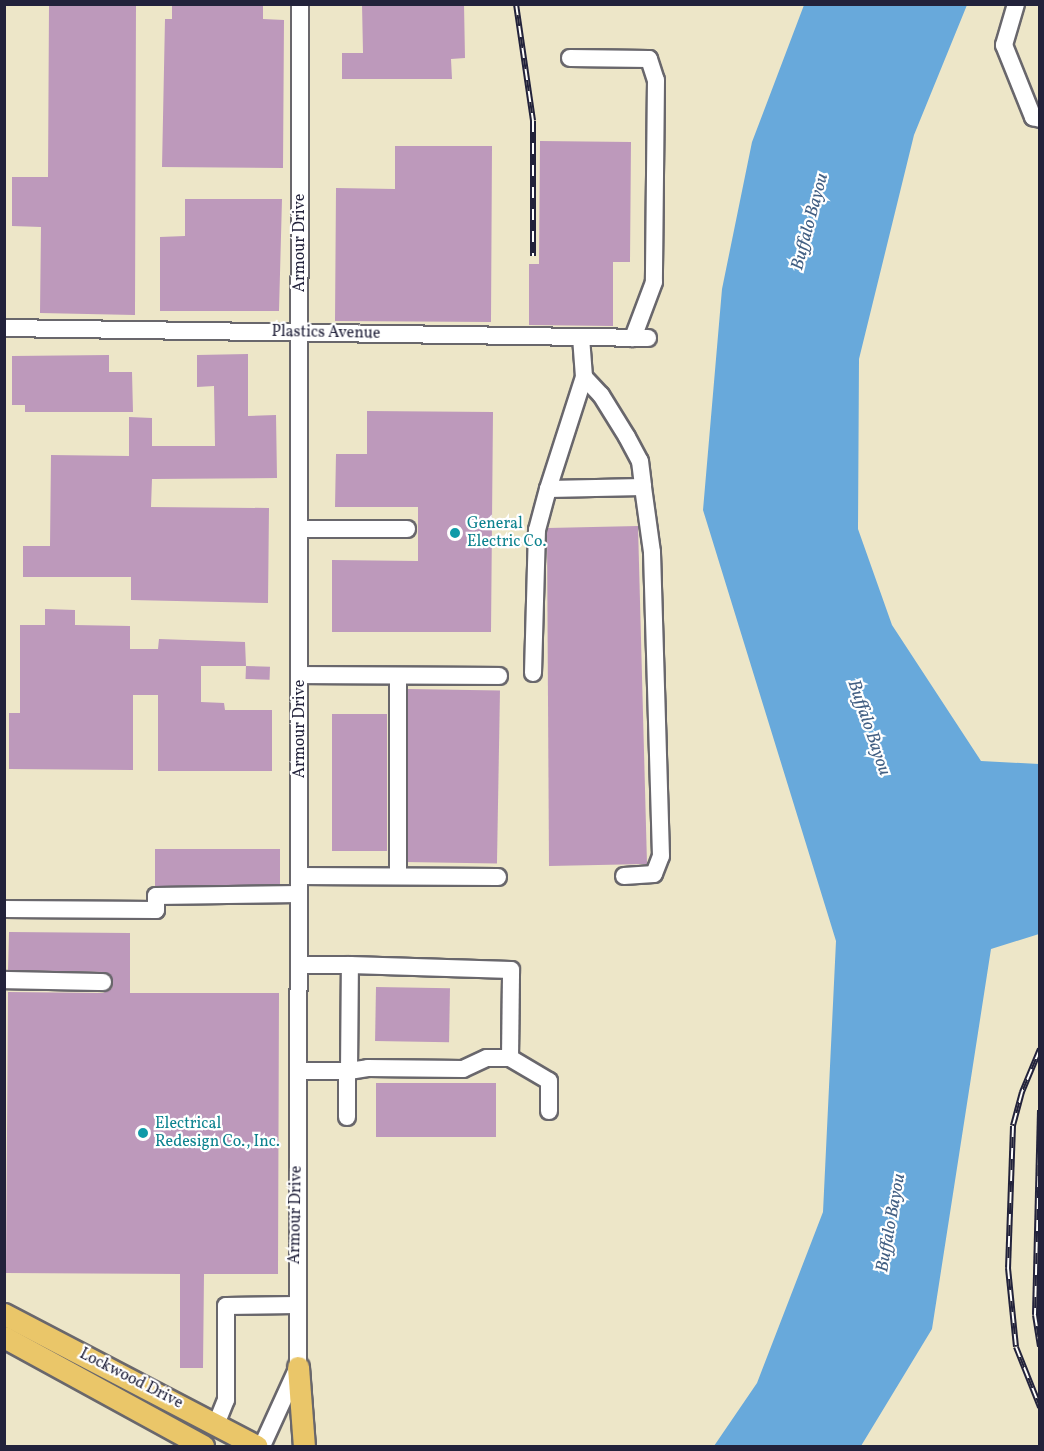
<!DOCTYPE html>
<html>
<head>
<meta charset="utf-8">
<style>
  body { margin:0 }
  #map { position:relative; width:1044px; height:1451px; overflow:hidden; background:#ede6c8; font-family:Vollkorn,serif }
  div>[style] { position:absolute }
  .water>* { inset:0; background:#68a9db }
  .building>* { inset:0; background:#bd99bb; transform-origin:0 0 }
  .roads { filter:drop-shadow(2px 0 #69676c) drop-shadow(-2px 0 #69676c) drop-shadow(0 2px #69676c) drop-shadow(0 -2px #69676c) }
  .minor>* { height:16px; margin:-8px; padding:0 8px; transform-origin:8px; border-radius:8px; background:#fff }
  .major>* { height:21px; margin:-10.5px; padding:0 10.5px; transform-origin:10.5px; border-radius:10.5px; background:#eac669 }
  .rail>* { height:6px; margin-top:-3px; transform-origin:0; background:repeating-linear-gradient(90deg,#fff 0 11px,#22223b 0 22px); box-sizing:border-box; border-block:2px solid #22223b }
  .dots>* { width:16px; height:16px; translate:-50% -50%; box-sizing:border-box; border:3px solid #fff; border-radius:50% }
  span { translate:-50% -50%; white-space:nowrap; text-align:center; line-height:1.15; -webkit-text-stroke:4.5px #fff; paint-order:stroke }
  .street-label { font-size:16px; color:#22223b }
  .culture-label { font-size:16px; color:#0d838f }
  .left { translate:0 -50%; text-align:left }
  .water-label { font-size:18px; color:#425f83; font-style:italic }
  .frame { position:absolute; inset:0; border:6px solid #22223b; pointer-events:none }
</style>
</head>
<body>
<div id="map">
  <div class="water">
    <i style="clip-path:polygon(804px 5px,967px 5px,914px 135px,859px 359px,858px 529px,892px 625px,981px 761px,1039px 764px,1039px 934px,991px 949px,932px 1329px,861px 1446px,714px 1446px,757px 1383px,823px 1212px,836px 941px,703px 510px,722px 289px,752px 142px)"></i>
  </div>
  <div class="building">
    <i style="clip-path:polygon(49px 4px,136px 4px,135px 315px,40px 313px,41px 227px,12px 226px,12px 177px,48px 177px)"></i>
    <i style="clip-path:polygon(172px 4px,263px 4px,263px 19px,284px 20px,283px 168px,162px 167px,165px 19px,172px 19px)"></i>
    <i style="clip-path:polygon(362px 4px,464px 4px,465px 58px,451px 59px,452px 79px,342px 79px,342px 53px,363px 53px)"></i>
    <i style="clip-path:polygon(540px 141px,631px 142px,630px 262px,613px 262px,613px 326px,529px 325px,529px 264px,539px 264px)"></i>
    <i style="clip-path:polygon(395px 146px,492px 146px,491px 322px,335px 321px,336px 188px,395px 189px)"></i>
    <i style="clip-path:polygon(185px 199px,282px 199px,279px 311px,160px 311px,160px 237px,185px 236px)"></i>
    <i style="clip-path:polygon(248px 354px,248px 416px,276px 415px,277px 478px,152px 479px,151px 507px,269px 508px,268px 603px,131px 600px,131px 577px,23px 577px,23px 546px,50px 546px,51px 455px,129px 456px,129px 417px,152px 418px,152px 446px,215px 446px,214px 386px,197px 387px,197px 355px)"></i>
    <i style="clip-path:polygon(109px 355px,109px 372px,132px 372px,133px 412px,25px 412px,25px 405px,12px 405px,12px 356px)"></i>
    <i style="clip-path:polygon(367px 411px,493px 412px,491px 632px,332px 632px,332px 560px,418px 561px,418px 507px,335px 507px,336px 454px,367px 454px)"></i>
    <i style="clip-path:polygon(638px 526px,647px 864px,549px 866px,547px 532px,548px 528px)"></i>
    <i style="clip-path:polygon(45px 609px,75px 610px,75px 625px,130px 626px,130px 649px,158px 649px,159px 639px,245px 642px,246px 666px,201px 666px,201px 702px,224px 703px,225px 710px,272px 710px,272px 771px,158px 771px,158px 695px,133px 695px,133px 770px,9px 769px,9px 713px,20px 713px,20px 625px,45px 625px)"></i>
    <i style="left:246px;top:666px;width:24px;height:13px;rotate:2deg"></i>
    <i style="left:408px;top:689px;width:92px;height:173px;rotate:1deg"></i>
    <i style="left:332px;top:714px;width:55px;height:137px"></i>
    <i style="left:155px;top:849px;width:125px;height:37px"></i>
    <i style="clip-path:polygon(9px 932px,130px 933px,130px 993px,279px 993px,278px 1274px,204px 1274px,203px 1368px,180px 1368px,180px 1274px,6px 1273px,8px 992px,103px 993px,112px 988px,113px 982px,103px 972px,8px 970px)"></i>
    <i style="left:376px;top:987px;width:74px;height:54px;rotate:1deg"></i>
    <i style="left:376px;top:1083px;width:120px;height:54px"></i>
  </div>
  <div class="roads">
    <div class="minor">
      <i style="left:1016px;top:4px;width:43px;rotate:106.3deg"></i>
      <i style="left:1004px;top:45px;width:78px;rotate:68.1deg"></i>
      <i style="left:1033px;top:117px;width:7px;rotate:16deg"></i>
      <i style="left:570px;top:58px;width:79px;rotate:0.7deg"></i>
      <i style="left:649px;top:59px;width:22px;rotate:72deg"></i>
      <i style="left:656px;top:80px;width:202px;rotate:90.6deg"></i>
      <i style="left:654px;top:282px;width:60px;rotate:110.6deg"></i>
      <i style="left:4px;top:328px;width:644px;rotate:0.89deg"></i>
      <i style="left:581px;top:337px;width:40px;rotate:85.7deg"></i>
      <i style="left:584px;top:377px;width:25px;rotate:47deg"></i>
      <i style="left:601px;top:395px;width:49px;rotate:58.2deg"></i>
      <i style="left:627px;top:437px;width:27px;rotate:62deg"></i>
      <i style="left:640px;top:461px;width:26px;rotate:83deg"></i>
      <i style="left:643px;top:487px;width:95px;rotate:178.8deg"></i>
      <i style="left:548px;top:489px;width:118px;rotate:-72.2deg"></i>
      <i style="left:302px;top:529px;width:105px"></i>
      <i style="left:533px;top:673px;width:143px;rotate:-88.4deg"></i>
      <i style="left:537px;top:530px;width:42px;rotate:-75deg"></i>
      <i style="left:300px;top:675px;width:199px;rotate:0.3deg"></i>
      <i style="left:398px;top:676px;width:200px;rotate:90deg"></i>
      <i style="left:299px;top:876px;width:199px;rotate:0.3deg"></i>
      <i style="left:624px;top:876px;width:30px;rotate:-4deg"></i>
      <i style="left:654px;top:874px;width:19px;rotate:-69deg"></i>
      <i style="left:661px;top:856px;width:304px;rotate:-91.7deg"></i>
      <i style="left:652px;top:552px;width:66px;rotate:-97.9deg"></i>
      <i style="left:4px;top:909px;width:152px;rotate:0.4deg"></i>
      <i style="left:156px;top:910px;width:14px;rotate:-90deg"></i>
      <i style="left:156px;top:896px;width:143px;rotate:-0.8deg"></i>
      <i style="left:4px;top:980px;width:99px;rotate:1.2deg"></i>
      <i style="left:510px;top:1058px;width:45px;rotate:30.5deg"></i>
      <i style="left:549px;top:1081px;width:30px;rotate:90deg"></i>
      <i style="left:298px;top:1071px;width:51px"></i>
      <i style="left:349px;top:1071px;width:106px;rotate:-89.5deg"></i>
      <i style="left:350px;top:965px;width:51px;rotate:180deg"></i>
      <i style="left:347px;top:1071px;width:46px;rotate:90deg"></i>
      <i style="left:349px;top:1071px;width:19px;rotate:-9deg"></i>
      <i style="left:368px;top:1068px;width:95px;rotate:0.6deg"></i>
      <i style="left:463px;top:1069px;width:26px;rotate:-25deg"></i>
      <i style="left:487px;top:1058px;width:23px"></i>
      <i style="left:510px;top:1058px;width:88px;rotate:-89.3deg"></i>
      <i style="left:511px;top:970px;width:161px;rotate:-178.2deg"></i>
      <i style="left:217px;top:1422px;width:24px;rotate:-68deg"></i>
      <i style="left:226px;top:1400px;width:94px;rotate:-90deg"></i>
      <i style="left:226px;top:1306px;width:70px;rotate:-0.8deg"></i>
      <i style="left:262px;top:1446px;width:87px;rotate:-65.5deg"></i>
      <i style="left:298px;top:1367px;width:1363px;rotate:-89.92deg"></i>
    </div>
    <div class="major">
      <i style="left:4px;top:1314px;width:285px;rotate:27.6deg"></i>
      <i style="left:4px;top:1337px;width:227px;rotate:28.7deg"></i>
      <i style="left:298px;top:1367px;width:79px;rotate:85.7deg"></i>
    </div>
  </div>
  <div class="rail">
    <i style="left:516px;top:4px;width:118px;rotate:81.7deg"></i>
    <i style="left:533px;top:121px;width:135px;rotate:90deg"></i>
    <i style="left:1040px;top:1049px;width:47px;rotate:112.7deg"></i>
    <i style="left:1022px;top:1092px;width:35px;rotate:105deg"></i>
    <i style="left:1013px;top:1126px;width:142px;rotate:92deg"></i>
    <i style="left:1008px;top:1268px;width:79px;rotate:84.2deg"></i>
    <i style="left:1016px;top:1347px;width:65px;rotate:68.2deg"></i>
    <i style="left:1040px;top:1110px;width:205px;rotate:91.4deg"></i>
    <i style="left:1035px;top:1315px;width:32px;rotate:81deg"></i>
  </div>
  <div class="dots">
    <i style="left:455px;top:533px;background:#0f9aa8"></i>
    <i style="left:143px;top:1133px;background:#0f9aa8"></i>
  </div>
  <div class="street-label">
    <span style="left:300px;top:243px;rotate:-90deg">Armour Drive</span>
    <span style="left:326px;top:333px;rotate:1deg">Plastics Avenue</span>
    <span style="left:300px;top:729px;rotate:-90deg">Armour Drive</span>
    <span style="left:296px;top:1215px;rotate:-89deg">Armour Drive</span>
    <span style="left:131px;top:1379px;rotate:27deg">Lockwood Drive</span>
  </div>
  <div class="culture-label">
    <span class="left" style="left:467px;top:533px">General<br>Electric Co.</span>
    <span class="left" style="left:155px;top:1133px">Electrical<br>Redesign Co., Inc.</span>
  </div>
  <div class="water-label">
    <span style="left:811px;top:222px;rotate:-75deg">Buffalo Bayou</span>
    <span style="left:868px;top:728px;rotate:71deg">Buffalo Bayou</span>
    <span style="left:892px;top:1223px;rotate:-80deg">Buffalo Bayou</span>
  </div>
  <div class="frame"></div>
</div>
</body>
</html>
